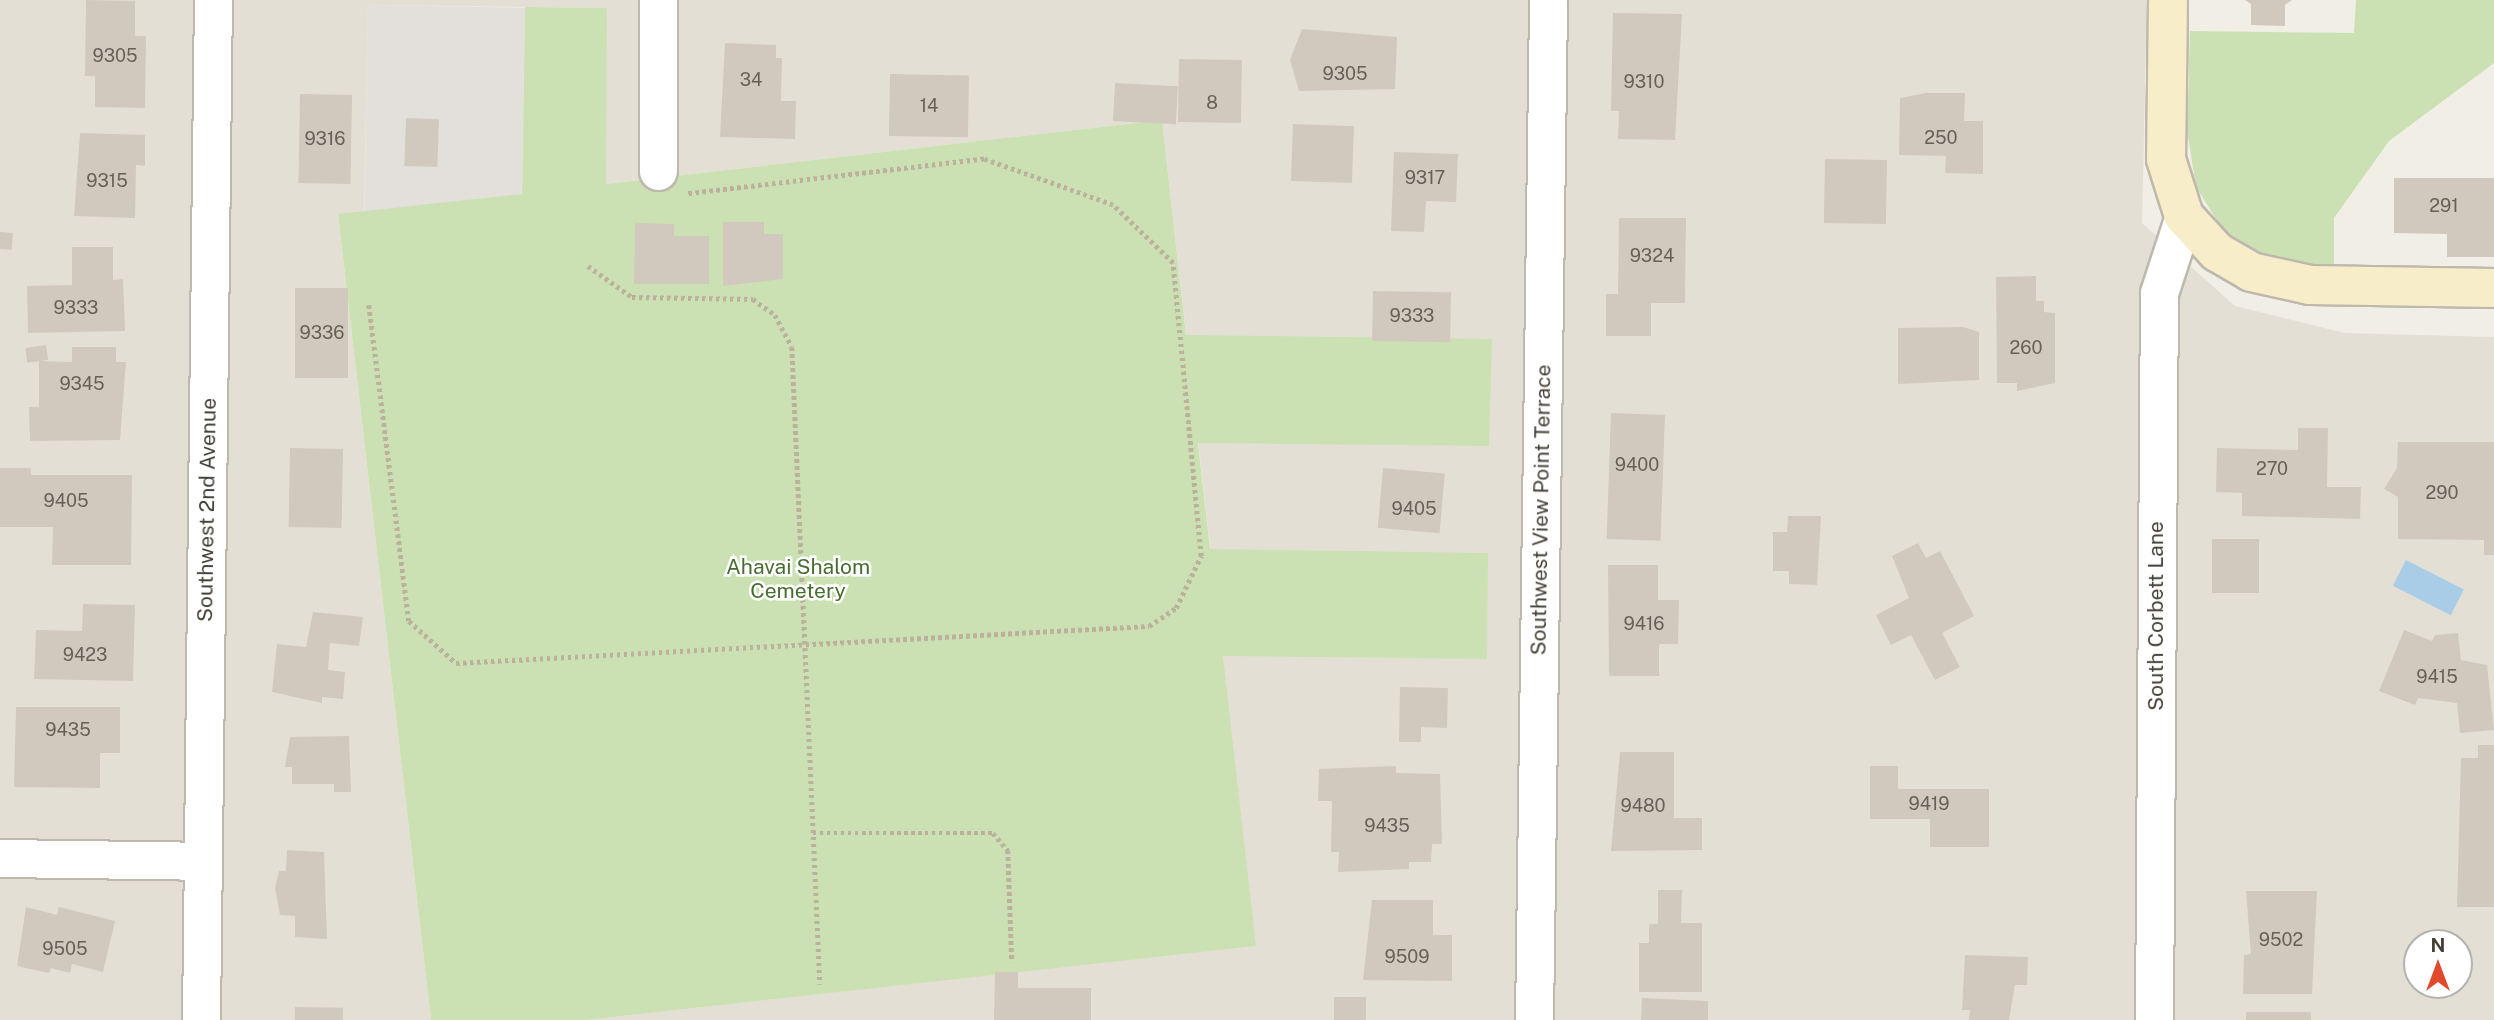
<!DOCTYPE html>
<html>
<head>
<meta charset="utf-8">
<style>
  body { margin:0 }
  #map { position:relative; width:2494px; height:1020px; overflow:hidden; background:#f1eee6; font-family:"Public Sans",sans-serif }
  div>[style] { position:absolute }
  .residential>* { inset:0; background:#e4dfd5 }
  .industrial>* { inset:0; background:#e3dfdb; transform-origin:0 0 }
  .green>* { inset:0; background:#cce1b3 }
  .water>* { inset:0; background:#a9cde7; transform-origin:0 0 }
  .building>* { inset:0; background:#d1c9bd; transform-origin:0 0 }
  .path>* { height:4.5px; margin-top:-2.25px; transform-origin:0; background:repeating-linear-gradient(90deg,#bbb19d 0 3.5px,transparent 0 7px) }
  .roads { filter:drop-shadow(2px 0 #beb8ad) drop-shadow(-2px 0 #beb8ad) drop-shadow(0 2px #beb8ad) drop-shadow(0 -2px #beb8ad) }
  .street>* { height:37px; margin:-18.5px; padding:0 18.5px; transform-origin:18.5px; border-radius:18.5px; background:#fff }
  .secondary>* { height:38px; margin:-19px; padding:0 19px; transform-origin:19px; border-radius:19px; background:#f8edc9 }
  span { translate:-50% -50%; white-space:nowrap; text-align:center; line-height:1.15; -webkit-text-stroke:5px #fff; paint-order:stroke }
  .number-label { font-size:18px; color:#666158 }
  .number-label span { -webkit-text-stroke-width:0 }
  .street-label { font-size:21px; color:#433e36 }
  .park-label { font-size:21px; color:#476d30 }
  .north { position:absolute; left:2403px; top:929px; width:70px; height:70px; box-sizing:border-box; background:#fff; border:2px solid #b4b2af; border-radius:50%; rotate:0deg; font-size:19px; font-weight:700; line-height:28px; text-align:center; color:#433e36 }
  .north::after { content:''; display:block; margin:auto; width:24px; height:32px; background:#e1492d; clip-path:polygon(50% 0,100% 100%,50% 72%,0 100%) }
</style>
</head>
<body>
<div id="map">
  <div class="residential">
    <i style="clip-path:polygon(evenodd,0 0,2147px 0,2142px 223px,2235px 306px,2345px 333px,2494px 337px,2494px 1020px,586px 1020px,1255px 945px,1162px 120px,605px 184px,607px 8px,368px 5px,364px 212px,338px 215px,431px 1020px,0 1020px,0 0,2417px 943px,2459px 943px,2459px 985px,2417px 985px,2417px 943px)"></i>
  </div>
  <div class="industrial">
    <i style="left:368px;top:5px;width:157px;height:207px;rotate:1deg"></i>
  </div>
  <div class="green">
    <i style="clip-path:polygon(2356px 0,2494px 0,2494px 63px,2389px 141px,2334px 218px,2334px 270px,2269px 260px,2225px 233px,2196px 187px,2187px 130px,2190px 31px,2354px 33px)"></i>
    <i style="clip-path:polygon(525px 7px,607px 8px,606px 184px,1162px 120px,1186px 335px,1492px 339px,1489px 446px,1198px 443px,1210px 549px,1488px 553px,1487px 659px,1223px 656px,1256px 946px,586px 1020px,431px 1020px,338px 214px,522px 194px)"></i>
  </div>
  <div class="water">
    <i style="left:2406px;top:560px;width:65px;height:29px;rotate:27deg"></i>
  </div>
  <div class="building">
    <i style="clip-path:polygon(86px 0,135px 1px,135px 36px,146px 36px,145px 108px,95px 107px,95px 76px,85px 76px)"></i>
    <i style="clip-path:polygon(2245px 0,2292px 0,2285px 5px,2285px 26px,2251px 25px,2251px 4px)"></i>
    <i style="clip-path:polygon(1613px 13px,1682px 14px,1675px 140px,1618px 139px,1619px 111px,1611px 111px)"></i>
    <i style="clip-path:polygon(1302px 29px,1397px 37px,1395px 89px,1299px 91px,1290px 60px)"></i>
    <i style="clip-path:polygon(725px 43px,776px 45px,776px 58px,782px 58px,781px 101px,796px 101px,795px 139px,720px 137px)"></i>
    <i style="left:1179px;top:59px;width:63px;height:63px;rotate:1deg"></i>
    <i style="left:890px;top:74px;width:79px;height:62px;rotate:1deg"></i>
    <i style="left:1115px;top:83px;width:63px;height:38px;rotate:3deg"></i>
    <i style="clip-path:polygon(1926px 93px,1965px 93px,1964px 121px,1983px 121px,1983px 174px,1945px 173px,1946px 156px,1899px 155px,1900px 98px)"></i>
    <i style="left:300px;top:94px;width:52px;height:89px;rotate:1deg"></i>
    <i style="left:406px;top:118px;width:33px;height:48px;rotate:2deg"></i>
    <i style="left:1293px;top:124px;width:61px;height:57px;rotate:2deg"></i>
    <i style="clip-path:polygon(80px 133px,145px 135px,145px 166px,136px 165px,135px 218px,74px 216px)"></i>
    <i style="clip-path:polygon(1394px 152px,1458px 154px,1456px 202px,1426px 201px,1424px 232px,1391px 231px)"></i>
    <i style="left:1825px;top:159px;width:62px;height:64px;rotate:1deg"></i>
    <i style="clip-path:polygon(2394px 178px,2494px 178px,2494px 257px,2447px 257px,2447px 234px,2394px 233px)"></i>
    <i style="clip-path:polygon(1619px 218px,1686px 218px,1685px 303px,1651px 303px,1651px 336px,1606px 336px,1606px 294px,1618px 294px)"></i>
    <i style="clip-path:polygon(723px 222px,764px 222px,764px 234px,783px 234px,783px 279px,723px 286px)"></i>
    <i style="clip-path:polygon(635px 223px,674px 224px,674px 236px,709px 236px,709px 284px,634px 284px)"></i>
    <i style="left:0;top:232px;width:13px;height:17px;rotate:4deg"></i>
    <i style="clip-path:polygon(72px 247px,113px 247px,113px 280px,123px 279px,125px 331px,28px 333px,27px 286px,72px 285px)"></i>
    <i style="clip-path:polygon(2036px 276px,2036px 301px,2044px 301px,2044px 312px,2055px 313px,2055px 383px,2017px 391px,2017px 383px,1997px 383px,1996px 277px)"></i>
    <i style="left:295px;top:288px;width:53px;height:90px"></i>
    <i style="left:1373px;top:291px;width:78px;height:50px;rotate:1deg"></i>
    <i style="clip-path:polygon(1963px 327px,1979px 332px,1979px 380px,1898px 384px,1898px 328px)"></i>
    <i style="left:46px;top:345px;width:15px;height:21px;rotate:82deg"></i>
    <i style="clip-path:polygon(72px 347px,116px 347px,116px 362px,126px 362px,120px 440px,30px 441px,29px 407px,39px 407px,39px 361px,72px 362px)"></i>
    <i style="left:1611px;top:413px;width:54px;height:126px;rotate:2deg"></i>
    <i style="clip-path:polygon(2298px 428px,2328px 428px,2327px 487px,2361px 487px,2360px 519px,2242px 516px,2242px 493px,2216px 492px,2217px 448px,2298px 450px)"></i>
    <i style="clip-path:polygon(2398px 442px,2494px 442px,2494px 555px,2484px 555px,2484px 540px,2398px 539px,2398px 497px,2384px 489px,2397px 468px)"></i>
    <i style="left:290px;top:448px;width:53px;height:79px;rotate:1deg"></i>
    <i style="clip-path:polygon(0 468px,31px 468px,31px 475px,132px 475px,131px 565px,52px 565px,53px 527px,0 527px)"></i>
    <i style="left:1383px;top:468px;width:62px;height:60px;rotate:5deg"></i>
    <i style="clip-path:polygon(1788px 516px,1821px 516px,1817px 585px,1789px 584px,1789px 571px,1773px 571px,1773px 532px,1787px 532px)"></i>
    <i style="left:2212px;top:539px;width:47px;height:54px"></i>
    <i style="clip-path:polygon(1918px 543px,1926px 558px,1940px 551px,1974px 616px,1942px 633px,1960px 667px,1935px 680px,1911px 635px,1891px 645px,1876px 615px,1909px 598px,1892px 556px)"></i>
    <i style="clip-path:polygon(1608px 565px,1658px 565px,1658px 600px,1679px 600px,1678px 644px,1659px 644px,1659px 676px,1609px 676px)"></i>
    <i style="clip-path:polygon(83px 604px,135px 605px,133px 681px,34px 679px,36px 630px,82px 631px)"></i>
    <i style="clip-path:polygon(313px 612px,363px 617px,359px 646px,330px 643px,328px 670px,345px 672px,343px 699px,322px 697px,322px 703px,272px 692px,277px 644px,306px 647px)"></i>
    <i style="clip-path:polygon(2404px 630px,2432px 641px,2435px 635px,2458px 633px,2461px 660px,2487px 665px,2494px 730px,2460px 733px,2457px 703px,2418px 698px,2415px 705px,2379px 691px)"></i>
    <i style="clip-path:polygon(1400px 687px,1448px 688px,1447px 728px,1421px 727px,1421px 742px,1399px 742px)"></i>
    <i style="clip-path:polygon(16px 707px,120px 707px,120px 753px,100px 753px,100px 788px,14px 787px)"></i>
    <i style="clip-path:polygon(349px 736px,351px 792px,334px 792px,334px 784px,292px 784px,292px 767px,285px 767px,290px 737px)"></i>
    <i style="clip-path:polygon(2478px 745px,2494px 745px,2494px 907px,2457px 907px,2461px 758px,2478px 758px)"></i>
    <i style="clip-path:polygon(1620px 752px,1674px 752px,1674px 818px,1702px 818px,1702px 850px,1611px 851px)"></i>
    <i style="clip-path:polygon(1396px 766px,1396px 773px,1440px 774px,1442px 844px,1432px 844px,1431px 862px,1409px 862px,1409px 869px,1338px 872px,1339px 852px,1331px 852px,1332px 801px,1318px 801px,1319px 769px)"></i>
    <i style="clip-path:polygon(1870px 766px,1898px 766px,1898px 789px,1989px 789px,1989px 847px,1930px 847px,1930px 819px,1870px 819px)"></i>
    <i style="clip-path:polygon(287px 850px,324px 852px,327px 939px,295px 937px,295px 916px,280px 915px,275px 888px,279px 871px,286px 871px)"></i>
    <i style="clip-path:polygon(1658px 890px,1682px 890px,1681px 923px,1702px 923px,1702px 992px,1639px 992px,1639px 943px,1649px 943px,1649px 924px,1658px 924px)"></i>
    <i style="clip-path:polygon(2246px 891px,2317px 891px,2312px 994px,2243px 994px,2244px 955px,2251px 954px)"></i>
    <i style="clip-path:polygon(1372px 900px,1433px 900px,1433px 935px,1452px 935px,1452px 981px,1363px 980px)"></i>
    <i style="clip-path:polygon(26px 907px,57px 915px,59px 907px,115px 921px,103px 972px,72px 964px,70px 973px,51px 968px,49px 973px,17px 966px)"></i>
    <i style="clip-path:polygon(1965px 955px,2028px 957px,2027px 985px,2015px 985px,2009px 1020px,1969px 1020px,1970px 1010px,1962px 1010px)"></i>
    <i style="clip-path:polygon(995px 972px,1018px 972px,1018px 988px,1091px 988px,1091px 1020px,994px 1020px)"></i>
    <i style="left:1334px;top:997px;width:32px;height:23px"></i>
    <i style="clip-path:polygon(1642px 998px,1708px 1001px,1708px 1020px,1641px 1020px)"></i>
    <i style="left:295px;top:1007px;width:48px;height:13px;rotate:1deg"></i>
    <i style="left:2246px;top:1012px;width:65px;height:8px"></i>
  </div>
  <div class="path">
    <i style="left:588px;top:266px;width:54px;rotate:35.2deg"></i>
    <i style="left:632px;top:297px;width:121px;rotate:0.9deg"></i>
    <i style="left:753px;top:299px;width:27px;rotate:36deg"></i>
    <i style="left:775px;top:315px;width:36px;rotate:62deg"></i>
    <i style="left:792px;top:347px;width:638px;rotate:87.48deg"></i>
    <i style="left:369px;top:305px;width:319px;rotate:82.8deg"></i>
    <i style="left:409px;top:621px;width:63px;rotate:41.8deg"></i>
    <i style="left:456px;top:663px;width:694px;rotate:-3.06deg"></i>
    <i style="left:1149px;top:626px;width:32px;rotate:-34deg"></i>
    <i style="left:1176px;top:608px;width:58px;rotate:-64.3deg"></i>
    <i style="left:1201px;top:556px;width:294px;rotate:-95.5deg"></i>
    <i style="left:1173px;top:263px;width:83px;rotate:-136deg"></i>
    <i style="left:1113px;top:205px;width:137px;rotate:-160.4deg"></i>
    <i style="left:984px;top:159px;width:298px;rotate:173.3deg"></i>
    <i style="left:813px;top:833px;width:180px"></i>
    <i style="left:993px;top:833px;width:23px;rotate:49deg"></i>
    <i style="left:1008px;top:850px;width:112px;rotate:88deg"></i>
  </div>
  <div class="roads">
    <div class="street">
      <i style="left:658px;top:171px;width:171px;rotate:-90deg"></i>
      <i style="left:0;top:858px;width:203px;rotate:0.8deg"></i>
      <i style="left:201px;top:1020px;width:1020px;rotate:-89.33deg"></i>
      <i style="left:1534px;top:1020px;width:1020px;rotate:-89.21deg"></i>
      <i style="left:2154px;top:1020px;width:727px;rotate:-89.61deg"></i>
      <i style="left:2159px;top:293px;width:81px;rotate:-72deg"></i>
    </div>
    <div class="secondary">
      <i style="left:2168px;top:0;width:159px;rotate:90.7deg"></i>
      <i style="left:2166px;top:159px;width:60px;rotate:72.5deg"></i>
      <i style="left:2184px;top:216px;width:49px;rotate:47.5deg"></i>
      <i style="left:2217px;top:252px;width:39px;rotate:30deg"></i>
      <i style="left:2251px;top:272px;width:60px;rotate:12.4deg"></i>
      <i style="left:2310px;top:285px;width:184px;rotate:0.9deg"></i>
    </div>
  </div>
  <div class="number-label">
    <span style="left:115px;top:56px">9305</span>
    <span style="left:1345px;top:74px">9305</span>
    <span style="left:751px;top:80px">34</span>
    <span style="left:1644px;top:82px">9310</span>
    <span style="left:1212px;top:103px">8</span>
    <span style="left:929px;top:106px">14</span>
    <span style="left:1941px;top:138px">250</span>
    <span style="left:325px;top:139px">9316</span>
    <span style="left:1425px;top:178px">9317</span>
    <span style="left:107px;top:181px">9315</span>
    <span style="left:2444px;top:206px">291</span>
    <span style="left:1652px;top:256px">9324</span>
    <span style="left:76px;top:308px">9333</span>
    <span style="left:1412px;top:316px">9333</span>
    <span style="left:322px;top:333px">9336</span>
    <span style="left:2026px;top:348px">260</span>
    <span style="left:82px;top:384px">9345</span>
    <span style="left:1637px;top:465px">9400</span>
    <span style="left:2272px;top:469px">270</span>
    <span style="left:2442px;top:493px">290</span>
    <span style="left:66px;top:501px">9405</span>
    <span style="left:1414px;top:509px">9405</span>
    <span style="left:1644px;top:624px">9416</span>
    <span style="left:85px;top:655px">9423</span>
    <span style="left:2437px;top:677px">9415</span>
    <span style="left:68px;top:730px">9435</span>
    <span style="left:1929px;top:804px">9419</span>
    <span style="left:1643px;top:806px">9480</span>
    <span style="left:1387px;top:826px">9435</span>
    <span style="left:2281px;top:940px">9502</span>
    <span style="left:65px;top:949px">9505</span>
    <span style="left:1407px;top:957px">9509</span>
  </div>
  <div class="street-label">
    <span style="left:207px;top:510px;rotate:-89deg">Southwest 2nd Avenue</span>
    <span style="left:1541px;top:510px;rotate:-89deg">Southwest View Point Terrace</span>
    <span style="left:2156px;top:616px;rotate:-90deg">South Corbett Lane</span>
  </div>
  <div class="park-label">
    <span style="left:798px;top:579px">Ahavai Shalom<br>Cemetery</span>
  </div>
  <div class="north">N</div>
</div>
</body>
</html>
